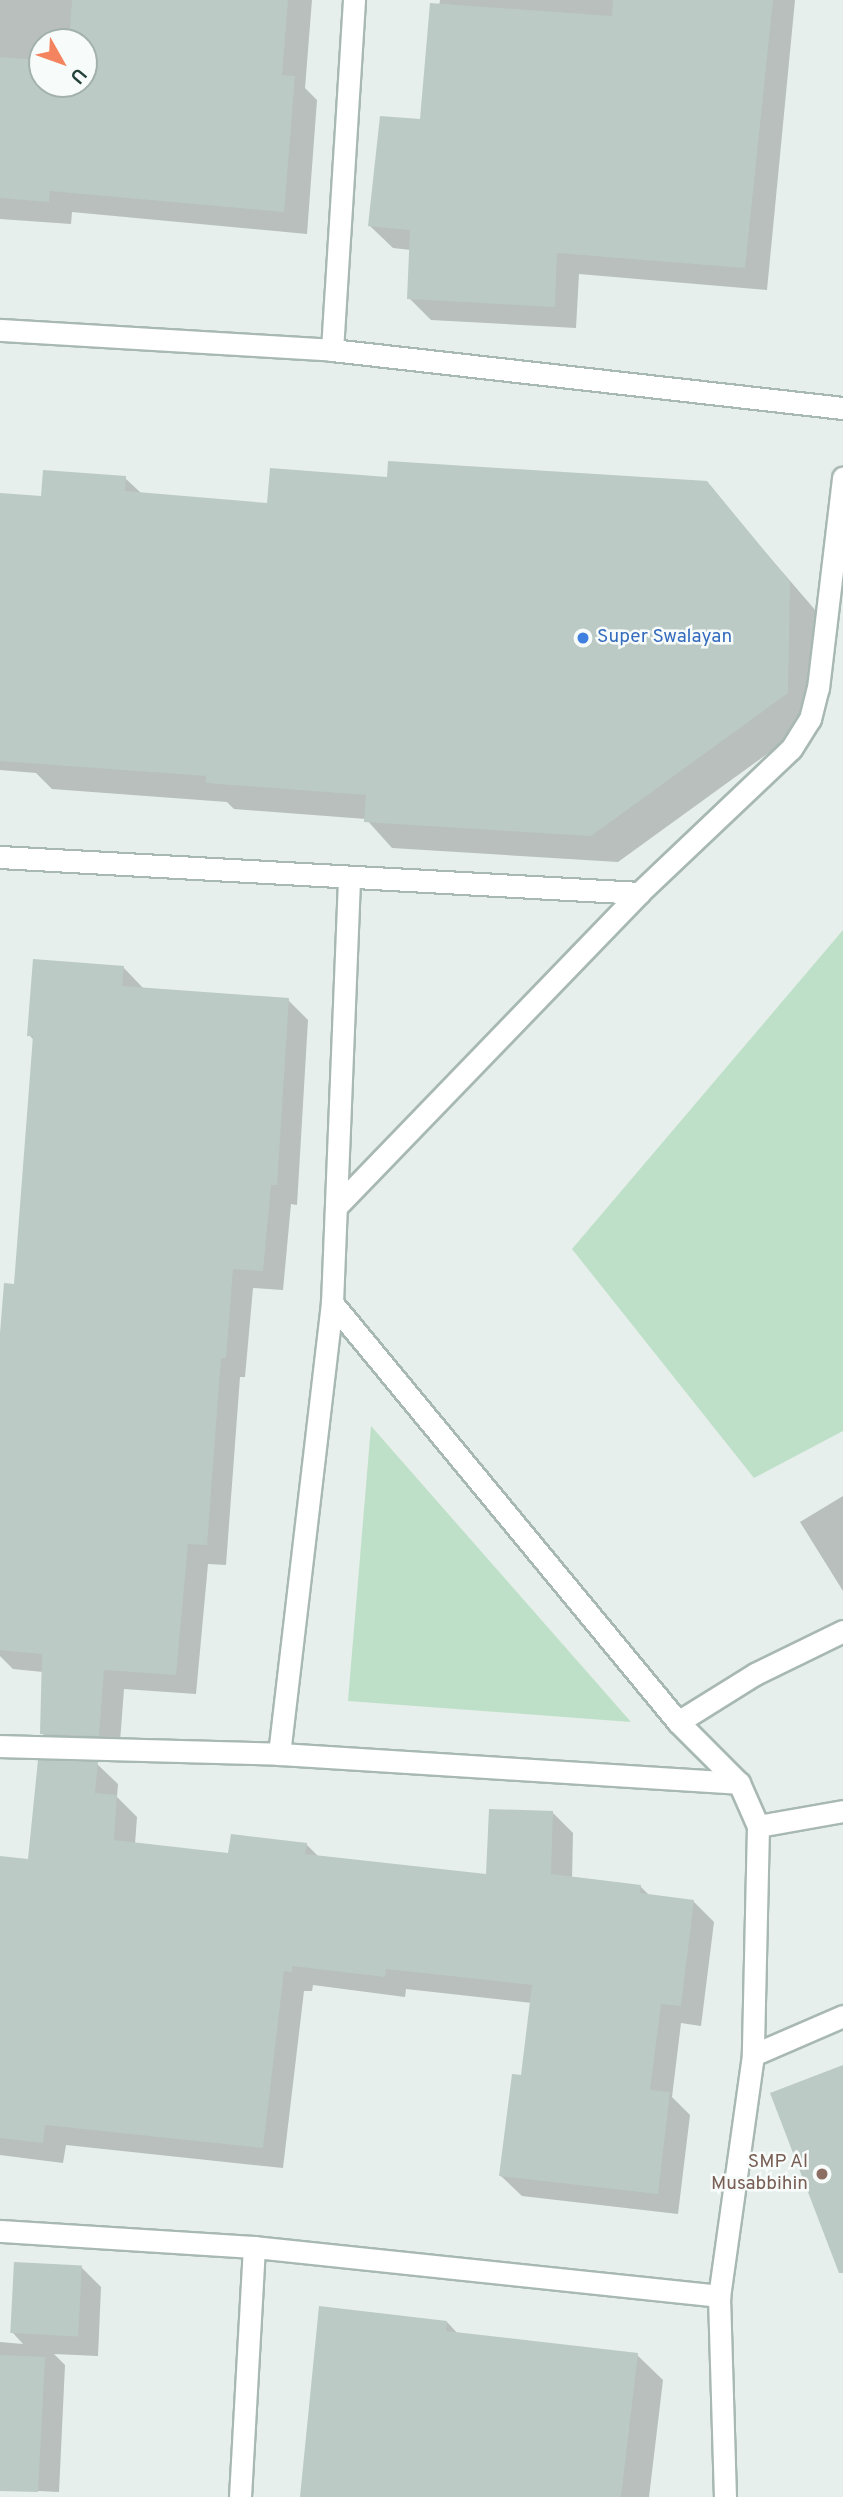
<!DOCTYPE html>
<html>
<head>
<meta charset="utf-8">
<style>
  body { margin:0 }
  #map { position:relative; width:843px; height:2497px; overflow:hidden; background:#e6efeb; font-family:Overpass,sans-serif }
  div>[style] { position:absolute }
  .green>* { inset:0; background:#bfe0c8 }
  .shadow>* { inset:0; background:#0003 }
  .building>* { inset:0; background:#bbcac4; transform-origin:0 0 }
  .roads { filter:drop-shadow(2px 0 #a8b8b2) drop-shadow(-2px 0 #a8b8b2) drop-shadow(0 2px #a8b8b2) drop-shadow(0 -2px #a8b8b2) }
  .service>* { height:21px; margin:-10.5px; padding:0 10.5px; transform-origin:10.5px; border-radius:10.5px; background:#fff }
  .minor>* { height:21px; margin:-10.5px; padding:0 10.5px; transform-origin:10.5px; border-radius:10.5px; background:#fff }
  .dots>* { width:19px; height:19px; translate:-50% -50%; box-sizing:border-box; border:4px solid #f7fbf9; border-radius:50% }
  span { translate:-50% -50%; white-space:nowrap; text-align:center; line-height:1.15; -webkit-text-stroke:5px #f7fbf9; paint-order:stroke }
  .shop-label { font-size:19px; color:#366cbe }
  .left { translate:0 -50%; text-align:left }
  .education-label { font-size:19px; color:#785e54 }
  .right { translate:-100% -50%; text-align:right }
  .north { position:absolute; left:28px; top:28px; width:70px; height:70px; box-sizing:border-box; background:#f7fbf9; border:2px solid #a3b1ad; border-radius:50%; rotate:130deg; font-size:19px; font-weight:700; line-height:28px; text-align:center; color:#24423a }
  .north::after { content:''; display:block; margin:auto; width:24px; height:32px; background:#f4845f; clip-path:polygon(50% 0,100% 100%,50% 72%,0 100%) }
</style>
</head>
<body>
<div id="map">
  <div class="green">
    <i style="clip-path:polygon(843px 930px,843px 1431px,754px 1478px,572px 1249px)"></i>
    <i style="clip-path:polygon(371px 1426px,631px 1722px,348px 1701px)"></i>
  </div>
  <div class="shadow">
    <i style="clip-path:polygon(evenodd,0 0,312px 0,305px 88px,317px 100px,307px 234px,72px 212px,71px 224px,0 219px,0 0,42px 42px,84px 42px,84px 84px,42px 84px,42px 42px)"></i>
    <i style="clip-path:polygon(440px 0,795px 0,767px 290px,579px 274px,576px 328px,431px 320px,409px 298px,411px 250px,393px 248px,370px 226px,422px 121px)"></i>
    <i style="clip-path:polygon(125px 478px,142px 494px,269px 504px,389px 479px,706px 483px,816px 611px,814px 720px,618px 862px,392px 848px,366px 819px,234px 809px,227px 802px,52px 789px,36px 773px,0 770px,0 495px,43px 498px)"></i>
    <i style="clip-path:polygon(123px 967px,143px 988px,288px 1000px,308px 1020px,297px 1205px,291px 1204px,283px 1290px,253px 1288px,245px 1377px,240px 1377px,226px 1565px,208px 1564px,196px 1694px,124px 1689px,119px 1755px,62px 1754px,42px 1733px,43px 1672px,13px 1669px,0 1656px,0 1354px,15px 1286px,35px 1041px,29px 1035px)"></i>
    <i style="clip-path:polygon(843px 1496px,843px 1591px,800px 1522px)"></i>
    <i style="clip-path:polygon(97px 1764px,118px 1784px,117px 1797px,137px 1817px,135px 1844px,230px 1855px,306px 1844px,319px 1857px,488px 1876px,553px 1813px,573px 1833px,572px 1879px,640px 1886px,650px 1896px,693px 1901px,714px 1922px,701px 2026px,681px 2023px,672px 2097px,690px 2115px,678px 2214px,522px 2196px,501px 2176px,522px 2077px,532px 2003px,406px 1989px,405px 1997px,313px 1985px,312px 1991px,304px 1991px,283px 2168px,66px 2145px,63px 2163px,0 2155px,0 1858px,30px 1861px)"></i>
    <i style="clip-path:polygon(81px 2267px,101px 2287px,98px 2356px,54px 2354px,65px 2365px,59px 2492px,0 2489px,0 2342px,23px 2344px,13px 2333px)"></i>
    <i style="clip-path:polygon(447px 2322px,459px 2335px,637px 2355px,663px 2380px,649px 2497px,301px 2497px)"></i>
  </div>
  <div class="building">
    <i style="clip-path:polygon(72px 0,288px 0,282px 75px,295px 76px,284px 212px,50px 191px,49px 202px,0 198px,0 57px,42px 60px,42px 84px,84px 84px,84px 42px,69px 42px)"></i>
    <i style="clip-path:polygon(613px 0,773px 0,745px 268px,557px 253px,555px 307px,407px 299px,410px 230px,368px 226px,380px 116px,420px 119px,430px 3px,612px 16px)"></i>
    <i style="clip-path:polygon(388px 461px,707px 481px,790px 582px,788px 693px,591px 836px,364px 822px,366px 795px,206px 783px,206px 776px,0 761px,0 493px,41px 496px,43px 470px,126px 476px,125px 491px,267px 503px,270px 468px,387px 477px)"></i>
    <i style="clip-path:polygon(33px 959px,124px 966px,122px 986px,289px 998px,277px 1185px,271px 1185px,263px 1271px,233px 1269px,226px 1358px,221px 1358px,207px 1545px,188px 1544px,176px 1675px,104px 1670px,99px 1736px,40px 1734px,42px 1654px,0 1650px,0 1333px,4px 1283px,14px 1284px,33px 1036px,27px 1036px)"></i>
    <i style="clip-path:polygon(38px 1760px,98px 1762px,95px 1793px,117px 1795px,114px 1840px,228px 1853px,231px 1834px,307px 1843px,305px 1854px,486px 1874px,489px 1809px,553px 1811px,551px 1874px,641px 1885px,640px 1893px,694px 1900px,681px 2006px,661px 2004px,650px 2090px,670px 2092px,658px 2194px,499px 2176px,512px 2074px,521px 2075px,532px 1985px,386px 1969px,385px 1977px,292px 1966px,292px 1972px,284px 1971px,263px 2148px,45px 2125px,43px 2143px,0 2138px,0 1856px,28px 1859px)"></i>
    <i style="clip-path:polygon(843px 2065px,843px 2273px,839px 2273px,770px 2093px)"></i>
    <i style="left:14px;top:2262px;width:68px;height:71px;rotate:3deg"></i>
    <i style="clip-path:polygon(319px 2306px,447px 2321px,446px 2331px,638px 2353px,621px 2497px,300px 2497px)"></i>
    <i style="clip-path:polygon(0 2355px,45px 2357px,38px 2492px,0 2491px)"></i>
  </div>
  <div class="roads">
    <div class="service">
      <i style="left:678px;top:1722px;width:91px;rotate:-31.9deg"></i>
      <i style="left:755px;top:1674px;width:98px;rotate:-26deg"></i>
      <i style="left:758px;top:1826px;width:86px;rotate:-10deg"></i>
      <i style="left:753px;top:2055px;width:98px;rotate:-23.4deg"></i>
    </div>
    <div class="minor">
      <i style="left:0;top:330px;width:333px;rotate:3.4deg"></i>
      <i style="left:332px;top:350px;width:514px;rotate:6.48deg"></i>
      <i style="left:332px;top:350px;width:351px;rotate:-86.4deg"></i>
      <i style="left:0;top:857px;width:640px;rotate:3.22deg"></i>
      <i style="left:338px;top:1205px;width:434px;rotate:-46deg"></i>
      <i style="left:639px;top:893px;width:209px;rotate:-43.5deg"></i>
      <i style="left:791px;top:749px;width:36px;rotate:-58deg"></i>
      <i style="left:810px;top:719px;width:32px;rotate:-76deg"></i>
      <i style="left:818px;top:688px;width:212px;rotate:-83.2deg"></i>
      <i style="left:332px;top:1303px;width:543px;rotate:50.45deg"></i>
      <i style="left:678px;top:1722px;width:86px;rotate:45deg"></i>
      <i style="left:739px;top:1783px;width:47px;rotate:66.2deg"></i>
      <i style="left:758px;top:1826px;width:229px;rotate:91.3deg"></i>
      <i style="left:753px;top:2055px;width:243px;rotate:98deg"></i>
      <i style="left:719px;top:2296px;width:201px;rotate:88.3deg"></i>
      <i style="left:0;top:1746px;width:279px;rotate:1.6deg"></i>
      <i style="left:279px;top:1754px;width:461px;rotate:3.6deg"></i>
      <i style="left:279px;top:1754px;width:454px;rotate:-83.3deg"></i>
      <i style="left:332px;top:1303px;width:426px;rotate:-87.7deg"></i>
      <i style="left:0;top:2231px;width:255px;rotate:3.6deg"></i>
      <i style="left:254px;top:2247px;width:468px;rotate:6deg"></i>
      <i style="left:240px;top:2497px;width:250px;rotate:-86.8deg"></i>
    </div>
  </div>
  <div class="dots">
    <i style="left:583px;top:638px;background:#3f7fe0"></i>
    <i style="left:822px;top:2174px;background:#8d6e63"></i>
  </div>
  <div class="shop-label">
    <span class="left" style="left:597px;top:638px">Super Swalayan</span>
  </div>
  <div class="education-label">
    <span class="right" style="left:808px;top:2174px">SMP Al<br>Musabbihin</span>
  </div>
  <div class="north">U</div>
</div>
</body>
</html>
